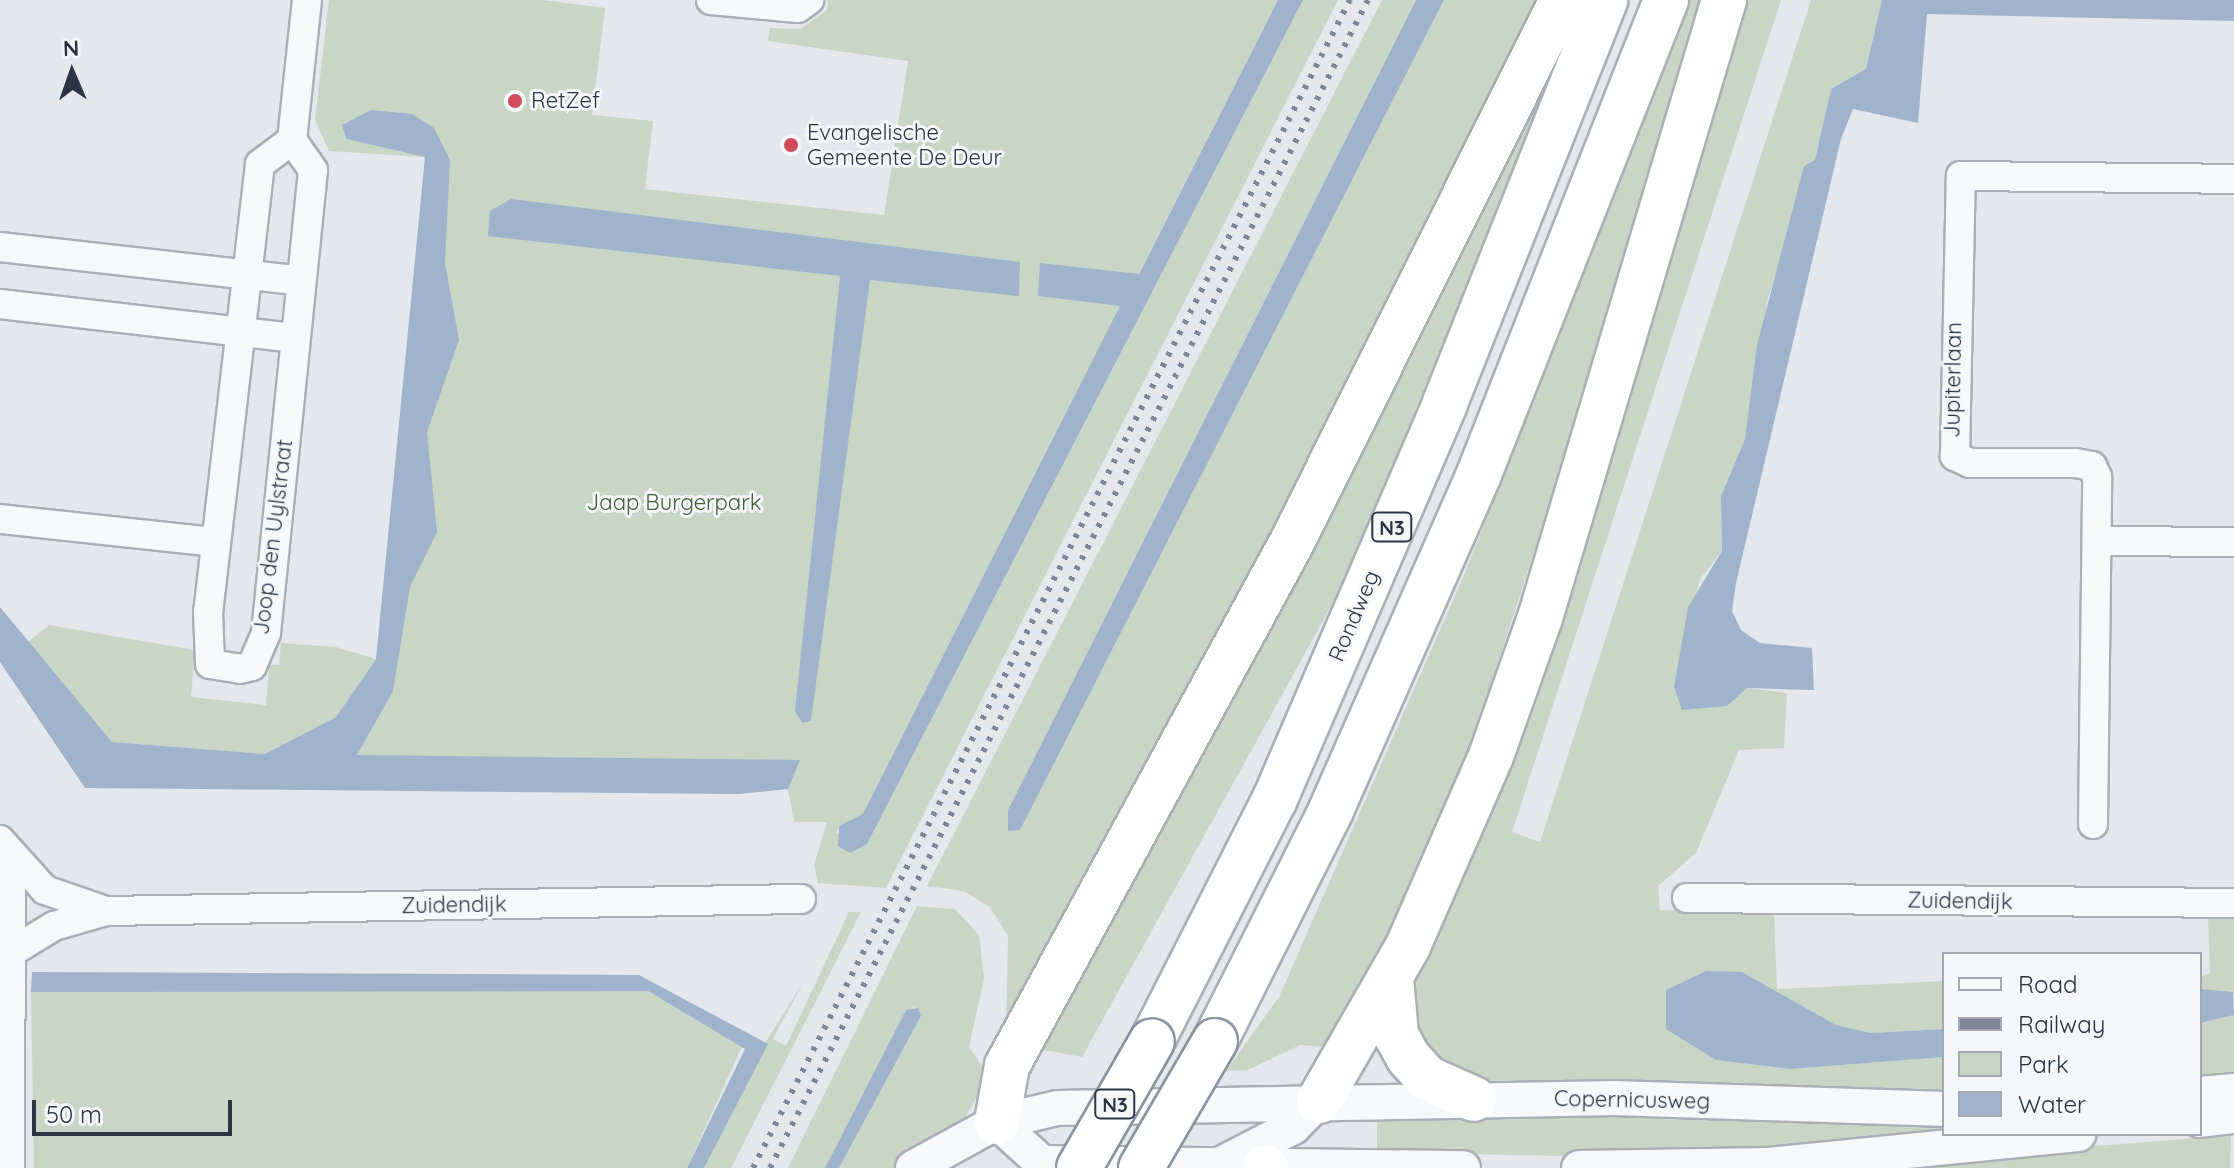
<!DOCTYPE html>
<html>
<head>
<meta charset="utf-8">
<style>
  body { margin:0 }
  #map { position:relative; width:2234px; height:1168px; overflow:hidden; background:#e4e7ec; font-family:Quicksand,sans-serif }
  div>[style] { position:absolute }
  .green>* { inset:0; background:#c9d6c5 }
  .water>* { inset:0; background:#9fb4cc }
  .roads { filter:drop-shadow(2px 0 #a9aeb7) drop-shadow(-2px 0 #a9aeb7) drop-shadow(0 2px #a9aeb7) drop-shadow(0 -2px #a9aeb7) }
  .minor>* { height:28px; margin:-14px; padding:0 14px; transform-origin:14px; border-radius:14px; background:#f7f8fa }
  .tertiary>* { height:34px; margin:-17px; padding:0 17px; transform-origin:17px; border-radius:17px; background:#f7f8fa }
  .trunk>* { height:44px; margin:-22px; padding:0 22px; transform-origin:22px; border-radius:22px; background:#fff }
  .rail>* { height:6px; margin-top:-3px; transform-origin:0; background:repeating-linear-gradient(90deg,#7d8696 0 4px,transparent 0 12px) }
  .bridges { filter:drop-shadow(2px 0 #8b94a3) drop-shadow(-2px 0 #8b94a3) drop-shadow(0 2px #8b94a3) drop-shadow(0 -2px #8b94a3) }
  .trunk-bridge>* { height:44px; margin:-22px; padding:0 22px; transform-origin:22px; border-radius:22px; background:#fff }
  .dots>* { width:22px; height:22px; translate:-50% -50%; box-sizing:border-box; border:4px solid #f4f6f9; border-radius:50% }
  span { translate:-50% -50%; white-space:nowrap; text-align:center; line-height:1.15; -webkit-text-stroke:6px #f4f6f9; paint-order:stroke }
  .shield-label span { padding:2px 6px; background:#f4f6f9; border:2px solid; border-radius:6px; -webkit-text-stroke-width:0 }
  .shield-label { font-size:20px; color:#2b3445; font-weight:700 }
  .poi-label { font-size:22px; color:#2b3445 }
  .left { translate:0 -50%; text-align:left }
  .street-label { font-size:22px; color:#2b3445 }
  .park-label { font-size:22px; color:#3f6138 }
  .legend { position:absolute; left:1942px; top:952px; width:260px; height:184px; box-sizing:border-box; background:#f4f6f9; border:2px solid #a4a8b1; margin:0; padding:10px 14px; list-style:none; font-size:24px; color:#2b3445 }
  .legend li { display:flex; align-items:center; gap:16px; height:40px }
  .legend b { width:40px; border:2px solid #a4a8b1 }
  .north { position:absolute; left:32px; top:32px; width:80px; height:80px; -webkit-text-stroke:6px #f4f6f9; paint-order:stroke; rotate:358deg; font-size:22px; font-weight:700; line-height:32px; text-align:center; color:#2b3445 }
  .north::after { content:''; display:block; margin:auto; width:28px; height:36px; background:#2b3445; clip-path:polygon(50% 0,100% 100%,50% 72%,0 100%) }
  .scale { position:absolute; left:32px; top:1100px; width:200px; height:36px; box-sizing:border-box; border:4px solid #2b3445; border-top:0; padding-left:10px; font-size:24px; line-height:28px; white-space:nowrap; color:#2b3445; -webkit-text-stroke:6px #f4f6f9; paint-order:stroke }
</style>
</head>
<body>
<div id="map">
  <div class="green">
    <i style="clip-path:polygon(329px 0,543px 0,605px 8px,592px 115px,653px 121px,645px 189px,884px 215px,908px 61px,768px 41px,770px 28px,800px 29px,827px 10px,828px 0,1278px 0,863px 815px,839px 826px,836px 833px,867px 844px,1303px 0,1338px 0,886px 888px,818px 883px,814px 865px,827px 822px,794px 822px,785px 773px,328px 763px,381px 674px,450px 160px,350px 121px,342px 125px,346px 139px,425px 157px,329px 151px,315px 120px)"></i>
    <i style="clip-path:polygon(1382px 0,1416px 0,1008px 810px,1008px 831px,1020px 829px,1444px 0,1538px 0,1279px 530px,1006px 1033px,1008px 936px,990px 907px,963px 891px,927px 886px)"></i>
    <i style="clip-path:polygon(1581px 0,1351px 570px,1082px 1057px,1038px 1049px)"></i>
    <i style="clip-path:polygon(1690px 0,1714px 0,1446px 822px,1338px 1048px,1300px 1045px,1248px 1070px,1226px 1071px,1279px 997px,1464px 575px)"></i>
    <i style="clip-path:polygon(1741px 0,1781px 0,1512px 832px,1540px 842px,1811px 0,1882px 0,1866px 70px,1831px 89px,1815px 160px,1804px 166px,1789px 242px,1768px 297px,1745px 439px,1721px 496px,1722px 551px,1700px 579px,1674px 687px,1727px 706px,1747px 688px,1787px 693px,1784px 748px,1739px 750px,1696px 853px,1658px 886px,1660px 910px,1774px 912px,1777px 989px,1944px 981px,1944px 1029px,1871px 1033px,1836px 1025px,1742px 972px,1716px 1060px,1790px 1069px,1944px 1057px,1944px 1094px,1462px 1084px,1426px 1057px,1406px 1003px)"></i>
    <i style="clip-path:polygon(49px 625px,195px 650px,191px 697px,266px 705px,269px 665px,279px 665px,281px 643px,336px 647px,376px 659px,336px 717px,265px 754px,112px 742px,28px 642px)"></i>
    <i style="clip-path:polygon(917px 906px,955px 909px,979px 935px,984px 979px,969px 1047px,989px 1076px,958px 1130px,897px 1168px,839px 1168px,921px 1016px,914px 1006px,825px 1168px,788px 1168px)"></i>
    <i style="clip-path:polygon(849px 912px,861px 912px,731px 1168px,704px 1168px,767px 1040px,804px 981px,773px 1039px,786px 1046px)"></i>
    <i style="clip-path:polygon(2208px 917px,2234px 917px,2234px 994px,2200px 989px,2200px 977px,2210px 973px)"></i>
    <i style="clip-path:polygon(517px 987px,648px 991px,743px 1044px,687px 1168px,34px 1168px,31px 992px)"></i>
    <i style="clip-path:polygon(2234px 1015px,2234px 1075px,2200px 1078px,2200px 1023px)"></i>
    <i style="clip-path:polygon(1944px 1113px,1944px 1134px,1645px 1158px,1377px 1152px,1377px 1116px)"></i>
    <i style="clip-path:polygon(2231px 1134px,2230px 1168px,1819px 1168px,2184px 1139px)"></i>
  </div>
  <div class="water">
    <i style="clip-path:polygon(1278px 0,1303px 0,867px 844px,850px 853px,838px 846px,839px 826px,863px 814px,1120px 306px,1038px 296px,1040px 263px,1139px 274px)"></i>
    <i style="clip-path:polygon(1416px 0,1444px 0,1020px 830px,1008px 831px,1008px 810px)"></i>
    <i style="clip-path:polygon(1882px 0,2234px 0,2234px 21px,1927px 14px,1918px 123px,1853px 109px,1841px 139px,1736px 583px,1732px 611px,1741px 630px,1760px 643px,1812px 648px,1814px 690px,1747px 688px,1727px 706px,1682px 710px,1674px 687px,1688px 607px,1722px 551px,1721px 496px,1745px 439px,1757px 345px,1804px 166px,1815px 160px,1831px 89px,1866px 69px)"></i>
    <i style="clip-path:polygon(371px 110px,412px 114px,434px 128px,450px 160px,445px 263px,459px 340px,427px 432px,437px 532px,410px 587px,393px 691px,357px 755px,800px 760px,788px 789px,739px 794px,85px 788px,0 662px,0 607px,112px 742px,265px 754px,336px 717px,376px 659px,425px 157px,346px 139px,342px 125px)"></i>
    <i style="clip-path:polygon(511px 199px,1020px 262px,1019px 296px,870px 280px,811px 721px,802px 723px,795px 711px,840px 276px,488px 236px,490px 211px)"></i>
    <i style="clip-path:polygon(1706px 971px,1742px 972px,1836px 1025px,1871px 1033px,1944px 1029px,1944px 1057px,1790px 1069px,1716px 1060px,1666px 1029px,1666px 990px)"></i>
    <i style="clip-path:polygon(32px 972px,639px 975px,768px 1044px,704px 1168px,687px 1168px,745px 1049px,648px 991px,31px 992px)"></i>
    <i style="clip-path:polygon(2200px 989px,2233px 992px,2234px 1015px,2200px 1023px)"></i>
    <i style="clip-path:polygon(918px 1008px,921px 1016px,839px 1168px,825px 1168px,906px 1010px)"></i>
  </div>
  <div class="roads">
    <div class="minor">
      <i style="left:711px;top:0;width:87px;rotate:5.3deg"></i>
      <i style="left:798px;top:8px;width:14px;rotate:-36deg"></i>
      <i style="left:292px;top:140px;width:40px;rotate:143deg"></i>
      <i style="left:260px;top:164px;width:450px;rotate:96.6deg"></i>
      <i style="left:208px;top:611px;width:53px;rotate:87.8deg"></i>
      <i style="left:210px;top:664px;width:30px;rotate:9deg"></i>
      <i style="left:240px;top:669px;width:12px;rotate:-14deg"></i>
      <i style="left:252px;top:666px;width:36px;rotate:-67deg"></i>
      <i style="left:266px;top:633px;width:465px;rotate:-84.2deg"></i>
      <i style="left:313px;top:170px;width:37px;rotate:-125deg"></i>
      <i style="left:292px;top:140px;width:141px;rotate:-83.9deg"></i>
      <i style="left:0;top:247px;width:303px;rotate:6.4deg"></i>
      <i style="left:0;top:304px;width:297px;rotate:6.6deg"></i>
      <i style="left:0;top:519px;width:217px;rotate:6.1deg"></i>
      <i style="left:2098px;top:541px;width:136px;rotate:0.4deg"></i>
      <i style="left:2093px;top:824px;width:347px;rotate:-89.3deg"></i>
      <i style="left:2097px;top:477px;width:12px;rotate:-114deg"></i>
      <i style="left:2092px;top:466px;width:17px;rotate:-170deg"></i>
      <i style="left:2075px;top:463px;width:105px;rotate:180deg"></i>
      <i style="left:1970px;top:463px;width:17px;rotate:-155deg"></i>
      <i style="left:1955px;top:456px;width:280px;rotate:-88.8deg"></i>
      <i style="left:1961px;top:176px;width:273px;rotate:0.6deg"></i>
      <i style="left:0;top:840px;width:67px;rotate:48deg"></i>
      <i style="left:45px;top:890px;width:65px;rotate:19deg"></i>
      <i style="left:1687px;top:898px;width:547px;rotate:0.52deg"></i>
      <i style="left:13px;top:951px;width:48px;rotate:-31.4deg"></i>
      <i style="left:54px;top:926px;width:54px;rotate:-16.1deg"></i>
      <i style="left:106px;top:911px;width:695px;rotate:-0.99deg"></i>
      <i style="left:10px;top:1168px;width:311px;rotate:-89.8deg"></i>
    </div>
    <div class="tertiary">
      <i style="left:2200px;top:1094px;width:34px;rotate:-5deg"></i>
      <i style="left:2200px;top:1120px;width:34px;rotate:-7deg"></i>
      <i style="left:997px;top:1122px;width:61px;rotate:42.3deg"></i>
      <i style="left:1042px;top:1163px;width:421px;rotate:0.7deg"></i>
      <i style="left:1223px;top:1163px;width:79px;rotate:-27.2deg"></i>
      <i style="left:1293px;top:1127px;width:37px;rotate:-45deg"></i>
      <i style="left:913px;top:1168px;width:96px;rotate:-28.7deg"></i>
      <i style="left:997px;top:1122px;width:62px;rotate:-13.1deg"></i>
      <i style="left:1057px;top:1108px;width:559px;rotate:-1.02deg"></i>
      <i style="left:1616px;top:1098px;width:328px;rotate:1.9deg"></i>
      <i style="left:1579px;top:1168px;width:189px;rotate:-0.9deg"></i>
      <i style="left:1768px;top:1165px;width:312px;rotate:-5.7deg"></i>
    </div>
    <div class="trunk">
      <i style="left:1391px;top:978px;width:57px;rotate:85deg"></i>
      <i style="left:1396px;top:1035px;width:25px;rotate:61deg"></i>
      <i style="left:1408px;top:1057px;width:28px;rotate:48deg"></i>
      <i style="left:1427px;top:1078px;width:51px;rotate:24.1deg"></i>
      <i style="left:1152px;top:1041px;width:269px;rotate:-63.1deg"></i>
      <i style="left:1274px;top:801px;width:433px;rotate:-66.7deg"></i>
      <i style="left:1445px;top:403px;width:434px;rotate:-68.3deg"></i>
      <i style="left:1215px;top:1041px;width:258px;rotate:-63.3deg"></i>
      <i style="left:1331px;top:810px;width:367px;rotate:-66.2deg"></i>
      <i style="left:1479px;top:474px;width:510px;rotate:-68.47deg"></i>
      <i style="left:1319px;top:1101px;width:179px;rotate:-60.1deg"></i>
      <i style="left:1408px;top:946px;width:207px;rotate:-66.4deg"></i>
      <i style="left:1491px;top:756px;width:146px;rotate:-70.5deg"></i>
      <i style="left:1540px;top:618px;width:645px;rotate:-73.42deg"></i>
      <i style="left:997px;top:1122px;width:57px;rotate:-79.9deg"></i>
      <i style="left:1007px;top:1066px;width:596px;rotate:-61.46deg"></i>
      <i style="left:1292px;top:542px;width:606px;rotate:-63.52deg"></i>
      <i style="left:1266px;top:1168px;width:1px;rotate:-90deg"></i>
    </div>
  </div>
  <div class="rail">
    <i style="left:753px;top:1168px;width:1312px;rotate:-62.93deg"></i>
    <i style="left:770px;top:1168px;width:1312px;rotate:-62.89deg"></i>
  </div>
  <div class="bridges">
    <div class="trunk-bridge">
      <i style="left:1079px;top:1168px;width:146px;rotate:-60.1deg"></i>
      <i style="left:1141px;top:1168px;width:147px;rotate:-59.8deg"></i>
    </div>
  </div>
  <div class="dots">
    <i style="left:515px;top:101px;background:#d1495b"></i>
    <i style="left:791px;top:145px;background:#d1495b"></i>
  </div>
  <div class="shield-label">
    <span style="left:1392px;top:527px">N3</span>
    <span style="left:1115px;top:1104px">N3</span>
  </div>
  <div class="poi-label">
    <span class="left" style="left:531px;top:101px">RetZef</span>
    <span class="left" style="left:807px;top:145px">Evangelische<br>Gemeente De Deur</span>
  </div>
  <div class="street-label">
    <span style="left:1953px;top:380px;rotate:-89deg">Jupiterlaan</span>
    <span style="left:273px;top:537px;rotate:-83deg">Joop den Uylstraat</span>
    <span style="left:1354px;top:616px;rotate:-67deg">Rondweg</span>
    <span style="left:1960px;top:901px;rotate:1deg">Zuidendijk</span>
    <span style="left:454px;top:905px;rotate:-1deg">Zuidendijk</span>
    <span style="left:1632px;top:1100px;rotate:1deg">Copernicusweg</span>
  </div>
  <div class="park-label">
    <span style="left:674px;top:503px">Jaap Burgerpark</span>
  </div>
  <ul class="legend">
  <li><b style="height:10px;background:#f7f8fa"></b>Road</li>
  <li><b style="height:10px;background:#7d8696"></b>Railway</li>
  <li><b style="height:22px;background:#c9d6c5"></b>Park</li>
  <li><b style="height:22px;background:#9fb4cc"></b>Water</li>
  </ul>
  <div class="north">N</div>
  <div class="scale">50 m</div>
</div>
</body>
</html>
